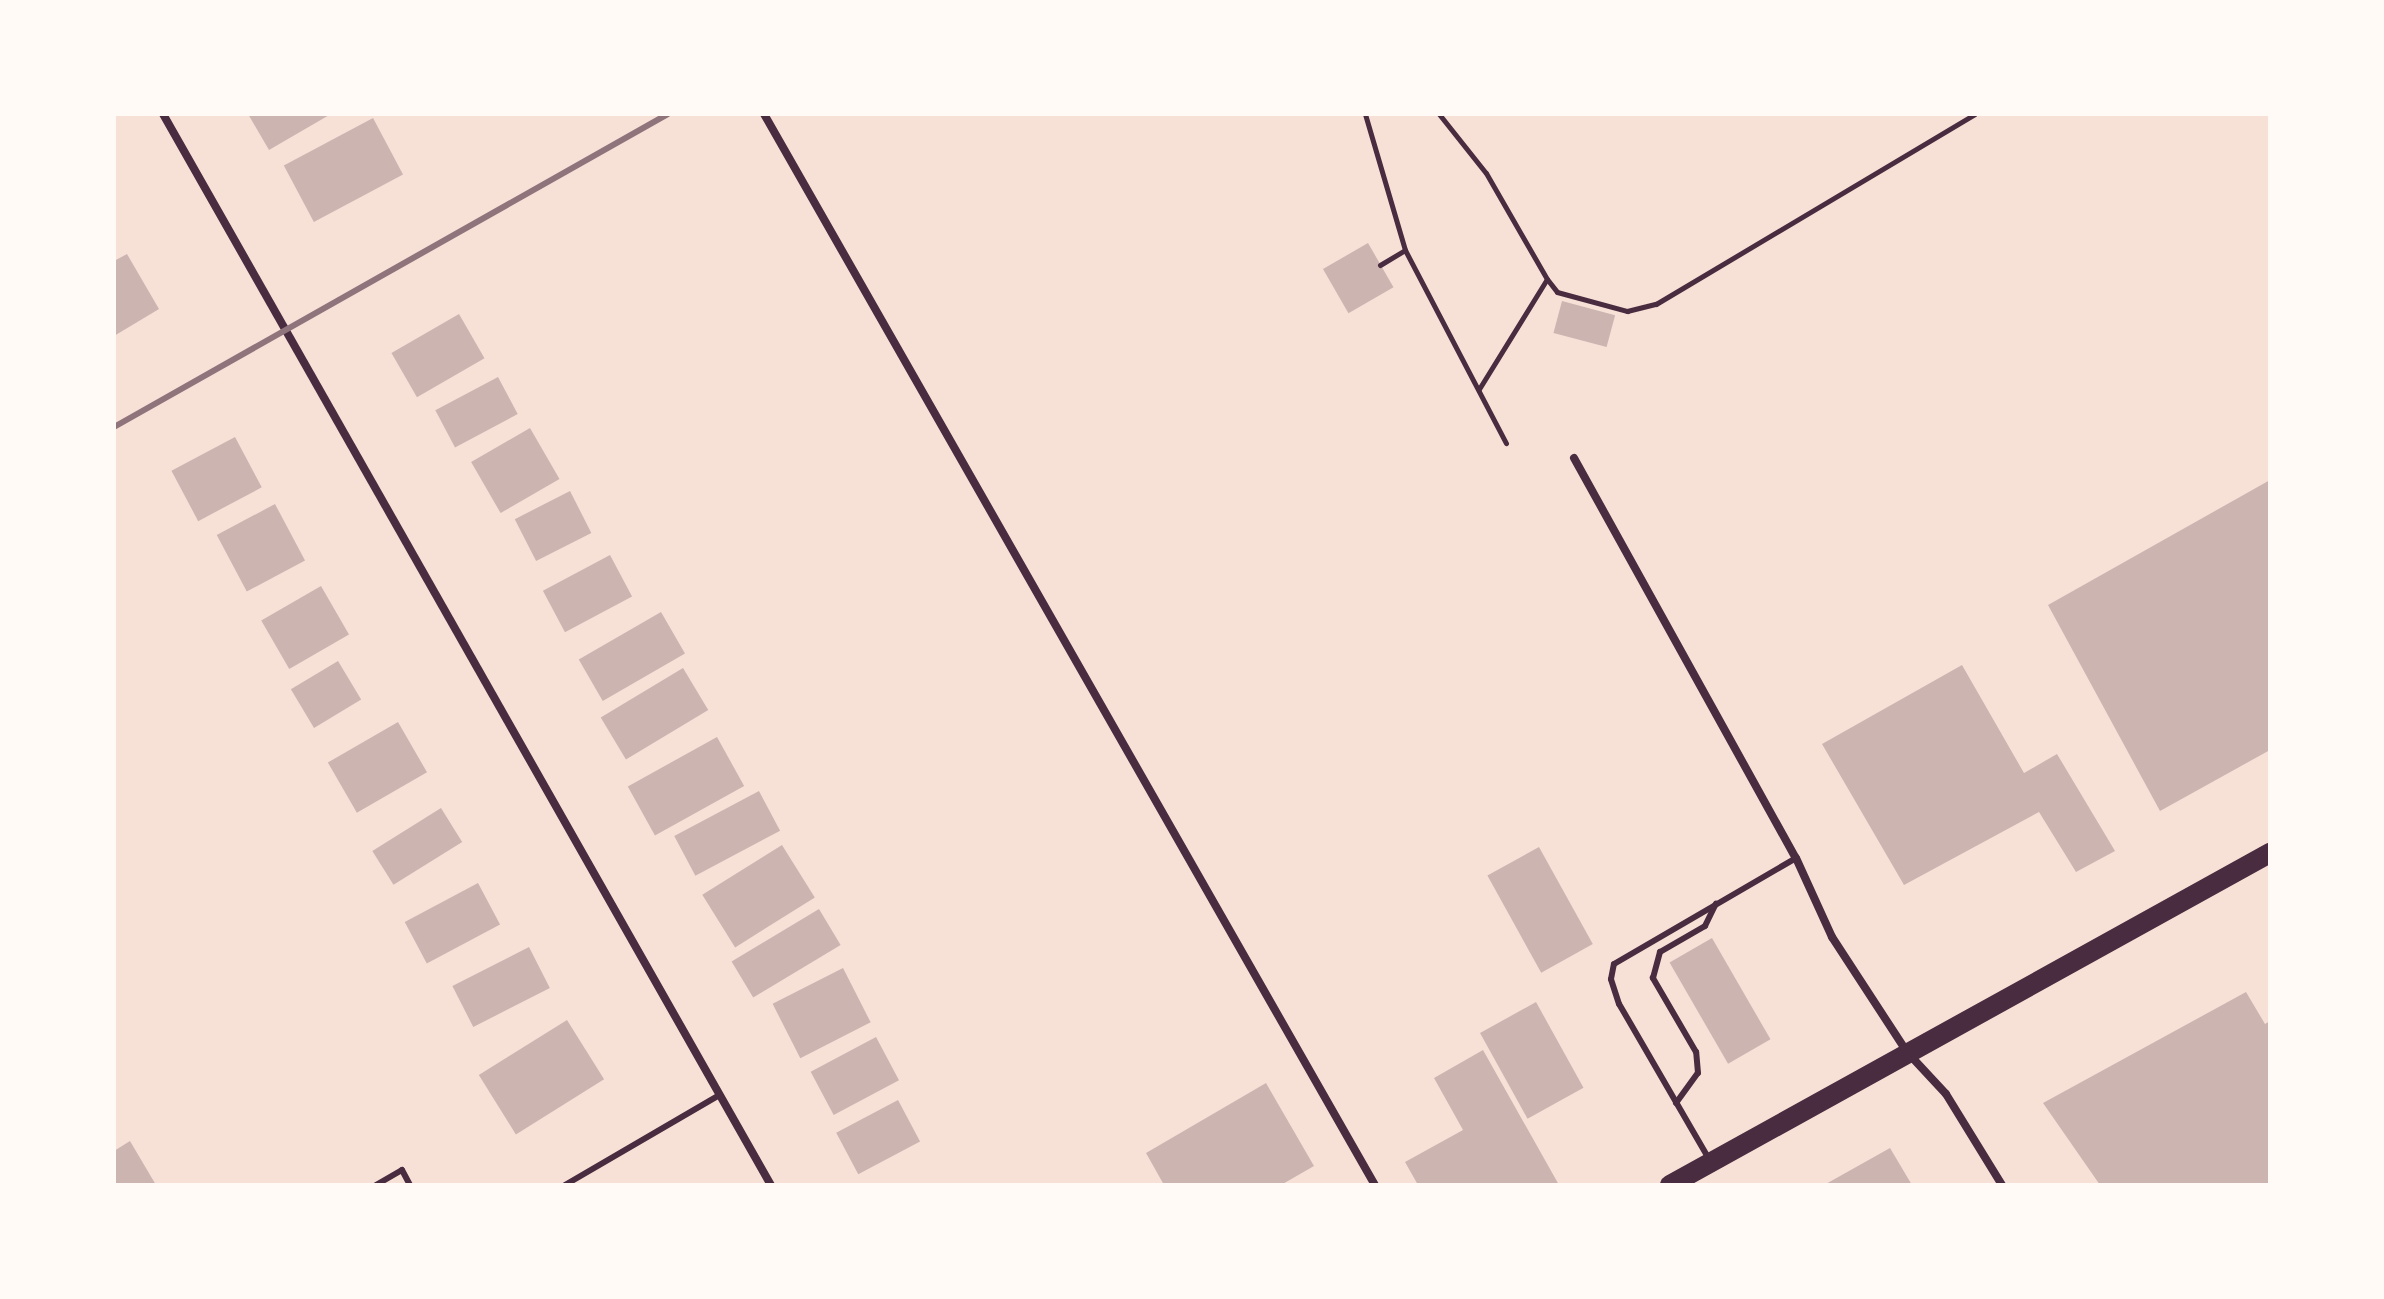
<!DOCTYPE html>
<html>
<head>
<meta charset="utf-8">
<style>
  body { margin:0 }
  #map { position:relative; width:2384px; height:1299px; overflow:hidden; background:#f7e1d7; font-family:"PT Sans",sans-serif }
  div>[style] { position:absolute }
  .building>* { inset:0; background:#ccb4b1; transform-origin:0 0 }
  .path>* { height:5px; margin:-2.5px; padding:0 2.5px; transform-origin:2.5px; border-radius:2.5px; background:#4a2c40 }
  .service>* { height:6px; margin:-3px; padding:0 3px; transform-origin:3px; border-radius:3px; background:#4a2c40 }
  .minor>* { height:8px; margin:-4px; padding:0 4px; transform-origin:4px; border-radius:4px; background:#4a2c40 }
  .primary>* { height:20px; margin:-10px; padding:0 10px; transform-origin:10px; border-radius:10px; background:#4a2c40 }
  .rail>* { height:6px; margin:-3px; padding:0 3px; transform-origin:3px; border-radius:3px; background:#8f747c }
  span { translate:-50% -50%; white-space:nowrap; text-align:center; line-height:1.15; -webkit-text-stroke:7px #fffaf5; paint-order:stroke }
  .frame { position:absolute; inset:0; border:116px solid #fffaf5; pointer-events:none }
</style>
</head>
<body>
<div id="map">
  <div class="building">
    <i style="clip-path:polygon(248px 114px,331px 114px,269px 150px)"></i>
    <i style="left:373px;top:118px;width:64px;height:101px;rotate:62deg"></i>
    <i style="left:1368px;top:243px;width:51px;height:52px;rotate:60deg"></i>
    <i style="clip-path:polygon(127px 254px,159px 309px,114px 336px,114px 261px)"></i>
    <i style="left:1562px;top:301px;width:55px;height:33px;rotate:15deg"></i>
    <i style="left:459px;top:314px;width:51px;height:78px;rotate:60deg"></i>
    <i style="left:498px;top:377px;width:42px;height:71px;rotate:62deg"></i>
    <i style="left:530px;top:428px;width:59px;height:68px;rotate:60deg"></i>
    <i style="left:235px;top:437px;width:57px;height:72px;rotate:62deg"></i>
    <i style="clip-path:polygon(2270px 480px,2270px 750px,2160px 811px,2048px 605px)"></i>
    <i style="left:570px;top:491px;width:47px;height:62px;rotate:63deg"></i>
    <i style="left:275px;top:504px;width:64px;height:66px;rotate:62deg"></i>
    <i style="left:610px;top:555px;width:47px;height:76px;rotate:62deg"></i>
    <i style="left:321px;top:586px;width:56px;height:69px;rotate:60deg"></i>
    <i style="left:661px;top:612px;width:48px;height:95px;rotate:60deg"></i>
    <i style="left:338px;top:661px;width:45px;height:55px;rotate:59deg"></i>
    <i style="clip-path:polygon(1962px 665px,2024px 773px,2057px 754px,2115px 851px,2076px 872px,2039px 812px,1904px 885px,1822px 744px)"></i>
    <i style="left:683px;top:668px;width:49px;height:96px;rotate:59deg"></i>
    <i style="left:398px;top:722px;width:58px;height:81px;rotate:60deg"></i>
    <i style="left:717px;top:737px;width:56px;height:102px;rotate:61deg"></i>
    <i style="left:759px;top:791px;width:45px;height:96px;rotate:62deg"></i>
    <i style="left:441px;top:808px;width:40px;height:81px;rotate:58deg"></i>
    <i style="left:782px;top:845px;width:62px;height:94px;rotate:58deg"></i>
    <i style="left:1539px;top:847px;width:111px;height:59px;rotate:61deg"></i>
    <i style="left:478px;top:883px;width:47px;height:83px;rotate:62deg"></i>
    <i style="left:819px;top:909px;width:42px;height:102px;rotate:59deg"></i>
    <i style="left:1712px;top:938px;width:117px;height:49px;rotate:60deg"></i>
    <i style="left:529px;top:947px;width:46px;height:86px;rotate:63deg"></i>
    <i style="left:843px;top:968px;width:61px;height:79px;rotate:63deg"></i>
    <i style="clip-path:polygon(2246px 992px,2265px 1024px,2270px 1021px,2270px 1185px,2100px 1185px,2043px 1103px)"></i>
    <i style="left:1536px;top:1002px;width:98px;height:64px;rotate:61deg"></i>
    <i style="left:567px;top:1020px;width:70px;height:104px;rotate:58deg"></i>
    <i style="left:876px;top:1037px;width:49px;height:74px;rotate:62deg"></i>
    <i style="clip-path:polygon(1483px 1050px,1559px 1185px,1418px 1185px,1405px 1162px,1463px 1130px,1434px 1078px)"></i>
    <i style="clip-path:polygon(1266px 1083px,1314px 1166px,1281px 1185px,1164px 1185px,1146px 1153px)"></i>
    <i style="left:898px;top:1100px;width:47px;height:70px;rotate:62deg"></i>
    <i style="clip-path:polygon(130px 1141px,156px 1185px,114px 1185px,114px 1151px)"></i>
    <i style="clip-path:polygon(1890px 1148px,1912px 1185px,1824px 1185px)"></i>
  </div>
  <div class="path">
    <i style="left:1365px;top:114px;width:142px;rotate:73.6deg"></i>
    <i style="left:1405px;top:250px;width:218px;rotate:62.4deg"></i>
    <i style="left:1439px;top:114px;width:75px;rotate:51.5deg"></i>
    <i style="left:1486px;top:173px;width:122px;rotate:60.1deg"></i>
    <i style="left:1380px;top:265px;width:29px;rotate:-31deg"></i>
    <i style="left:1479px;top:389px;width:129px;rotate:-58.3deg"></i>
    <i style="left:1547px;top:279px;width:16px;rotate:52deg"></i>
    <i style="left:1557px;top:292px;width:73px;rotate:15.2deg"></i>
    <i style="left:1627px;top:311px;width:30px;rotate:-14deg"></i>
    <i style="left:1656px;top:304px;width:371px;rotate:-30.8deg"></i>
  </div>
  <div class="service">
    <i style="left:1676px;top:1103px;width:37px;rotate:-54deg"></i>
    <i style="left:1698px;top:1073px;width:21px;rotate:-95deg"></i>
    <i style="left:1696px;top:1052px;width:86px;rotate:-120.2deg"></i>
    <i style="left:1653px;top:978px;width:27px;rotate:-75deg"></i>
    <i style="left:1660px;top:952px;width:52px;rotate:-30deg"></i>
    <i style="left:1705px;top:926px;width:25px;rotate:-64deg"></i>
    <i style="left:1709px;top:1159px;width:179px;rotate:-120.1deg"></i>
    <i style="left:1619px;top:1004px;width:26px;rotate:-108deg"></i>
    <i style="left:1611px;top:979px;width:15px;rotate:-79deg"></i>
    <i style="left:1614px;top:964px;width:211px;rotate:-30.2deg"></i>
    <i style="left:376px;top:1185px;width:30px;rotate:-30deg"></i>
    <i style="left:402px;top:1170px;width:17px;rotate:62deg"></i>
    <i style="left:565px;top:1185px;width:177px;rotate:-30.2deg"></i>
  </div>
  <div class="minor">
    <i style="left:163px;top:114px;width:1232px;rotate:60.42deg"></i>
    <i style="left:764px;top:114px;width:1233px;rotate:60.3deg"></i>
    <i style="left:1574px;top:458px;width:457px;rotate:61deg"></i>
    <i style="left:1796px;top:858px;width:87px;rotate:65.5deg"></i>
    <i style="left:1832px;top:937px;width:137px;rotate:56.9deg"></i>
    <i style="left:1907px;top:1052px;width:57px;rotate:47.1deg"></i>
    <i style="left:1946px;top:1094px;width:107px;rotate:58.4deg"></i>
  </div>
  <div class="primary">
    <i style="left:1670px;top:1185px;width:686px;rotate:-28.96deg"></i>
  </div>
  <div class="rail">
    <i style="left:114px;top:427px;width:636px;rotate:-29.47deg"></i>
  </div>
  <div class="frame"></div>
</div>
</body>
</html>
